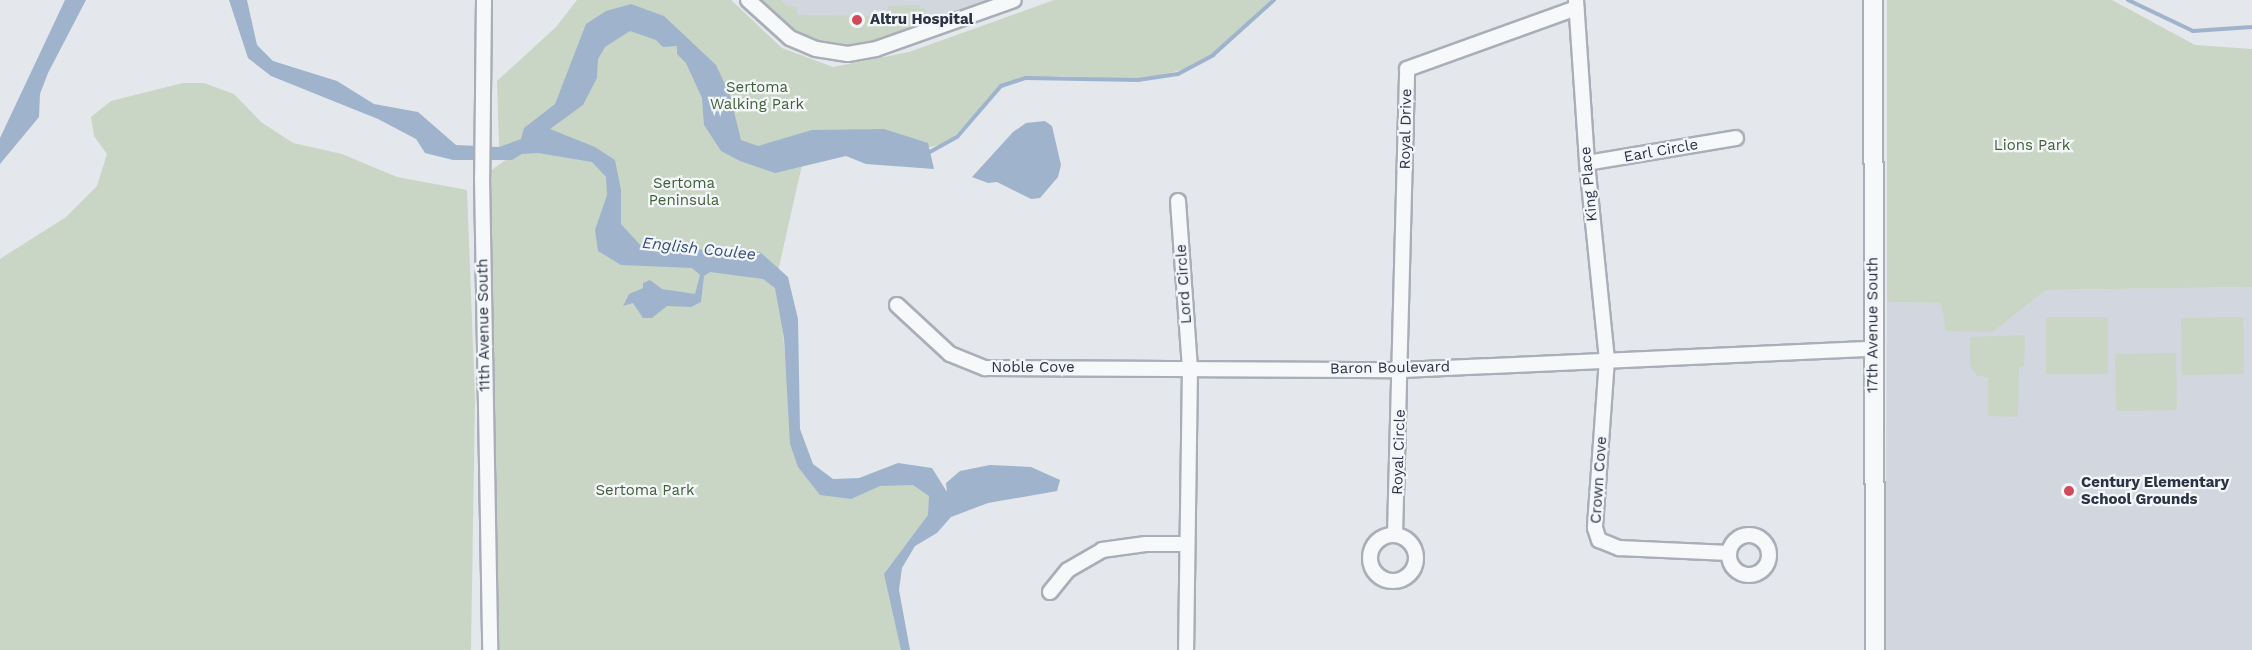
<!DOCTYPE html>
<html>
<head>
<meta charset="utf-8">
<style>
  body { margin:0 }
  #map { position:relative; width:2252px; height:650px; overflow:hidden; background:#e4e7ec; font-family:"Work Sans",sans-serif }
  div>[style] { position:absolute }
  .built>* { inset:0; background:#d2d6de }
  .green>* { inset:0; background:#c9d6c5; transform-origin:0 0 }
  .water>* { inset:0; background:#9fb4cc }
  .stream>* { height:4px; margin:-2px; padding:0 2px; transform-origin:2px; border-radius:2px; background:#9fb4cc }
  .roads { filter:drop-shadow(2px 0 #a9aeb7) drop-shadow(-2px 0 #a9aeb7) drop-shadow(0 2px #a9aeb7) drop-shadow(0 -2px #a9aeb7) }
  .minor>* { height:14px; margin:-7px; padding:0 7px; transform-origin:7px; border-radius:7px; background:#f7f8fa }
  .minor>.ring { margin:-7px; padding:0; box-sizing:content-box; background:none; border:14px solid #f7f8fa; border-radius:50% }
  .tertiary>* { height:18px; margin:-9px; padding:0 9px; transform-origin:9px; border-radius:9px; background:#f7f8fa }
  .dots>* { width:16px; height:16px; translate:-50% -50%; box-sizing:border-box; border:3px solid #f4f6f9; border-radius:50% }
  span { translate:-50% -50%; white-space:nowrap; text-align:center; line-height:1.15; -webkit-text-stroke:4.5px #f4f6f9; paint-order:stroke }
  .poi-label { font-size:15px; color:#2b3445; font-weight:700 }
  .left { translate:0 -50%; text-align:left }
  .park-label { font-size:15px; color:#3f6138 }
  .street-label { font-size:15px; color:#2b3445 }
  .water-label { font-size:16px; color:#34527a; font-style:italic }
</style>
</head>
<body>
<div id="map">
  <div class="built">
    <i style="clip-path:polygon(757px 0,993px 0,872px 43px)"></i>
    <i style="clip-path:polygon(2252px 287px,2252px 650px,1885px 650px,1887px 302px,1942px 303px,1945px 310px,1993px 332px,2046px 290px)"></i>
  </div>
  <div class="green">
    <i style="clip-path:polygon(577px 0,731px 0,782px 48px,833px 67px,909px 52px,1054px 0,1274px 0,1207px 58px,1182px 70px,1138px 80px,1062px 76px,1026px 78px,1001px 86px,948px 143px,885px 157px,807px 143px,778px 271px,791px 431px,824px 485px,925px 473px,944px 503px,905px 550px,896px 584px,906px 650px,490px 650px,482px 177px,526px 145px,499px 147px,497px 81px,556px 27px)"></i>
    <i style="clip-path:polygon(757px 0,781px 0,786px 6px,796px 7px,798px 15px,887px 16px,888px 6px,917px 5px,926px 10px,927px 19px,926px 24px,872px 43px,832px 45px,790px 31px)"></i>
    <i style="clip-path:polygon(1887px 0,2112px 0,2195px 45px,2252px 49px,2252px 287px,2046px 290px,1993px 332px,1946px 331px,1941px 303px,1887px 302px)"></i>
    <i style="clip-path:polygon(183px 83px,204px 83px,234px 94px,261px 122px,293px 143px,342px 154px,397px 177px,467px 190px,475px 399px,471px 650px,0 650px,0 259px,66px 217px,97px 186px,107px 154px,94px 136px,91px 117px,111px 101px)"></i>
    <i style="left:2108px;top:317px;width:57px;height:62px;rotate:90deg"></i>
    <i style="left:2243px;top:317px;width:57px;height:62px;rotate:89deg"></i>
    <i style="clip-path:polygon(2025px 335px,2024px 366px,2019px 367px,2018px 417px,1988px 416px,1988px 377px,1977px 376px,1970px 365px,1970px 337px)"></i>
    <i style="left:2176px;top:353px;width:57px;height:61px;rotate:89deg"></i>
  </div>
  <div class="water">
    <i style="clip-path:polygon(65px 0,86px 0,48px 73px,40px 94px,39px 117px,0 164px,0 138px)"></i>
    <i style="clip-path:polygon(229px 0,247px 0,257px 45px,273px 61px,337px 81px,374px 104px,418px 112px,456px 145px,499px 147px,521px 139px,524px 128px,555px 104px,586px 24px,606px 11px,631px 4px,664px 16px,716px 65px,730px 95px,741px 140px,758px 146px,812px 130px,884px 129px,928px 143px,934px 169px,866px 164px,846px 156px,775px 173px,740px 161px,721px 151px,704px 125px,702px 98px,686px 63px,677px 54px,677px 46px,663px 47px,656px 40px,630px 31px,605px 47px,598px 59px,597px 78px,583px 105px,550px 129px,595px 147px,615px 160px,621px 190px,621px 224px,642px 247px,760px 252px,788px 277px,798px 319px,800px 429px,813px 464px,833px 479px,859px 478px,898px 463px,932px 468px,947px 492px,946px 483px,960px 471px,990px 465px,1031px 467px,1060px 480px,1057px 491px,988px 503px,951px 517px,937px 533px,915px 546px,902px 568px,899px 590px,910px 650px,901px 650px,884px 574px,928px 515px,929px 496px,913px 485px,880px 486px,851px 499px,820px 495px,798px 467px,790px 444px,784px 338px,775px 288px,763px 279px,710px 272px,704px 276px,701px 302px,691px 307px,667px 306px,652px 318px,643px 318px,633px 303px,623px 306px,629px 294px,643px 288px,643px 283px,650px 280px,662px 289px,695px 294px,700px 275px,692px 268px,621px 265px,598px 251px,595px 230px,607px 195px,606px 177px,592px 162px,538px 153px,522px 154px,512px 160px,453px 160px,425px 153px,416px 139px,378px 119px,271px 76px,248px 58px)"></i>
    <i style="clip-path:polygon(1045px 121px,1052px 126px,1061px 165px,1058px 177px,1040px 198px,1031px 199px,997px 182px,988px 183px,972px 177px,1013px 132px,1026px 123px)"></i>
  </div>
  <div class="stream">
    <i style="left:2128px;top:0;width:72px;rotate:25.5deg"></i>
    <i style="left:2193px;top:31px;width:59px;rotate:-3.9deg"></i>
    <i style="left:928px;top:153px;width:33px;rotate:-29deg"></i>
    <i style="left:957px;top:137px;width:67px;rotate:-49.2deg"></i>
    <i style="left:1001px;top:86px;width:26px;rotate:-18deg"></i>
    <i style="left:1026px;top:78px;width:112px;rotate:1deg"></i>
    <i style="left:1138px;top:80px;width:40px;rotate:-8.5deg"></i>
    <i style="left:1178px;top:74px;width:40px;rotate:-28deg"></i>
    <i style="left:1213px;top:55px;width:82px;rotate:-42deg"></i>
  </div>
  <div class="roads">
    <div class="minor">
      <i style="left:484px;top:0;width:177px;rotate:90.6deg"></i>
      <i style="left:482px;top:177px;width:473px;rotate:89deg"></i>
      <i style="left:748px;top:0;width:57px;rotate:42.1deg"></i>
      <i style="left:790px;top:38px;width:28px;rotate:23deg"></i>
      <i style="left:816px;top:49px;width:32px;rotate:9deg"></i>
      <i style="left:848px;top:54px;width:28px;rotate:-10deg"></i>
      <i style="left:876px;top:49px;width:146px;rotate:-19.5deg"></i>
      <i style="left:1576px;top:0;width:163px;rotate:86.1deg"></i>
      <i style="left:1587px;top:163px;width:197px;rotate:84.2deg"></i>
      <i style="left:1607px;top:359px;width:169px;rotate:94.1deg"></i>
      <i style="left:1595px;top:528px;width:13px;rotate:72deg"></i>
      <i style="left:1599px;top:540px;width:22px;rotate:22deg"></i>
      <i style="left:1619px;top:548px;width:110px;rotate:2.6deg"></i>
      <i style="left:1587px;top:163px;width:151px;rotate:-9.5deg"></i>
      <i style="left:1178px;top:201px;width:167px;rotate:85.9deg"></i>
      <i style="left:1190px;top:368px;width:282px;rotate:90.8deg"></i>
      <i style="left:897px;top:305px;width:72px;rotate:42.8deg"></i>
      <i style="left:950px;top:354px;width:38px;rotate:22deg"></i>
      <i style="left:985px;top:368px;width:417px;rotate:0.3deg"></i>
      <i style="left:1402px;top:370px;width:470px;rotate:-2.6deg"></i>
      <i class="ring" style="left:1370px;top:535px;width:32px;height:32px"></i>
      <i class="ring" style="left:1729px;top:535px;width:26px;height:26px"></i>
      <i style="left:1395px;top:535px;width:466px;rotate:-88.5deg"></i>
      <i style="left:1407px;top:69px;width:180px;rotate:-19.8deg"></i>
      <i style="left:1050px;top:592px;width:28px;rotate:-51deg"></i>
      <i style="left:1068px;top:570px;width:39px;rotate:-30deg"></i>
      <i style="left:1102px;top:550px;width:44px;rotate:-7.8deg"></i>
      <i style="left:1146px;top:544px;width:41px"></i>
    </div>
    <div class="tertiary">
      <i style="left:1873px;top:0;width:650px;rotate:89.82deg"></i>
    </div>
  </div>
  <div class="dots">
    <i style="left:857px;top:20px;background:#d1495b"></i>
    <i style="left:2069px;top:491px;background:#d1495b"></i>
  </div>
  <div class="poi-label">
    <span class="left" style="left:870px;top:20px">Altru Hospital</span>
    <span class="left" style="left:2081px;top:491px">Century Elementary<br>School Grounds</span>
  </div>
  <div class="park-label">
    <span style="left:757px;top:96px">Sertoma<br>Walking Park</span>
    <span style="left:2032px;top:146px">Lions Park</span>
    <span style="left:684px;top:192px">Sertoma<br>Peninsula</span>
    <span style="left:645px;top:491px">Sertoma Park</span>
  </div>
  <div class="street-label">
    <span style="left:1406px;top:129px;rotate:-89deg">Royal Drive</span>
    <span style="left:1661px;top:151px;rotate:-10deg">Earl Circle</span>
    <span style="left:1589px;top:184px;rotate:-95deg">King Place</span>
    <span style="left:1184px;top:284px;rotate:-94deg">Lord Circle</span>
    <span style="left:484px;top:325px;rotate:-91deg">11th Avenue South</span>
    <span style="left:1873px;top:325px;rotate:-90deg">17th Avenue South</span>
    <span style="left:1033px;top:368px">Noble Cove</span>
    <span style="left:1390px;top:368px;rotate:-1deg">Baron Boulevard</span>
    <span style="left:1399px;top:452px;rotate:-88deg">Royal Circle</span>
    <span style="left:1599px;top:480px;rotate:-86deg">Crown Cove</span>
  </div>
  <div class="water-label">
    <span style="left:699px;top:249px;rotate:6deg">English Coulee</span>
  </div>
</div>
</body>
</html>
